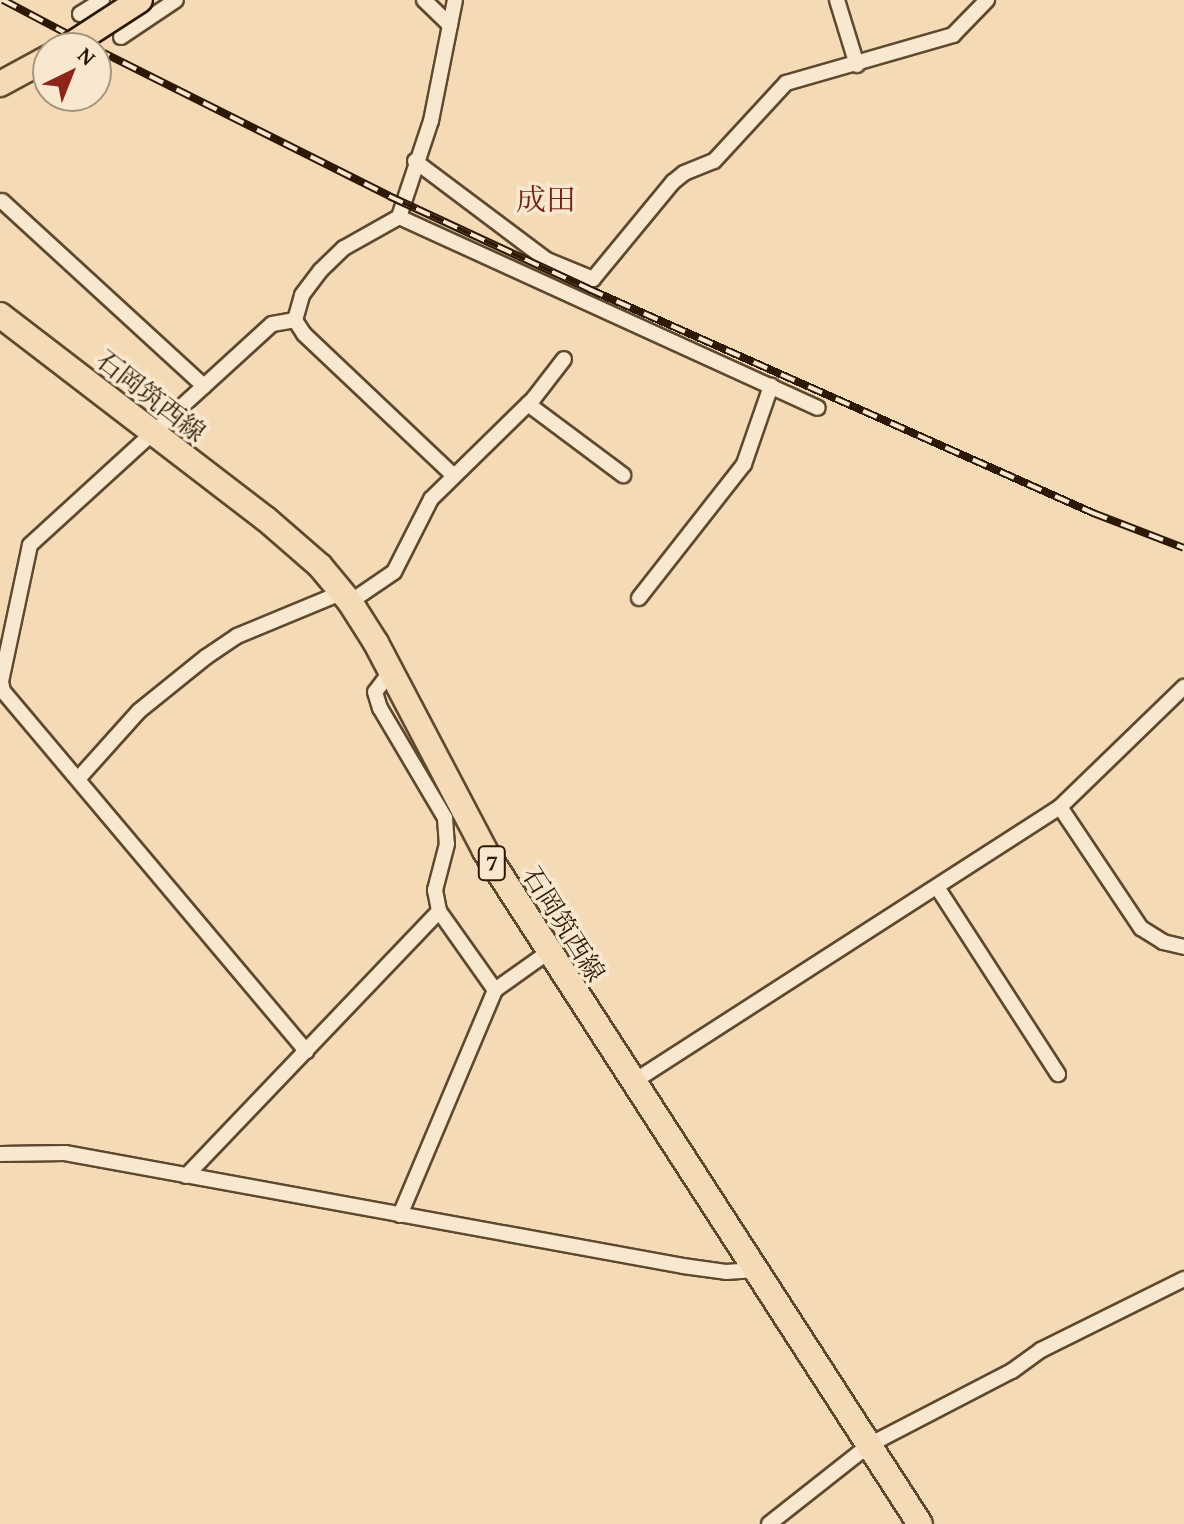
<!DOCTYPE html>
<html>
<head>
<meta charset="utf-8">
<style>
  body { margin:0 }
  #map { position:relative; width:1184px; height:1524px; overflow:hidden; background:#f5dbb5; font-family:"Gentium Book Plus","Noto Serif JP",serif }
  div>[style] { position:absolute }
  .roads { filter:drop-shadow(2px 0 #5f492e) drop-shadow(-2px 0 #5f492e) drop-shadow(0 2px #5f492e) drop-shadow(0 -2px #5f492e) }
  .street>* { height:14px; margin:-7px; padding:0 7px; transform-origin:7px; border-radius:7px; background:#f8e8cf }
  .primary>* { height:24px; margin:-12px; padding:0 12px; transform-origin:12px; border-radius:12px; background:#f5dbb5 }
  .rail>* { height:8px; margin-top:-4px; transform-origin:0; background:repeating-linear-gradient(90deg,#f8e8cf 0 15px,#2d1801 0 30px); box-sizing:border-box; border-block:2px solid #2d1801 }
  .bridges { filter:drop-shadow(2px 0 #2d1801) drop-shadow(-2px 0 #2d1801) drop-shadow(0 2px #2d1801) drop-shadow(0 -2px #2d1801) }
  .primary-bridge>* { height:24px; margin:-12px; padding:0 12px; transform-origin:12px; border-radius:12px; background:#f5dbb5 }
  span { translate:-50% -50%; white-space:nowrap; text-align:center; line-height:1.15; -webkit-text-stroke:7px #f8e8cf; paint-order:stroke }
  .shield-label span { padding:2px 6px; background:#f8e8cf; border:2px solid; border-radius:6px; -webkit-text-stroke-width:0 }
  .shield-label { font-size:24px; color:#2d1801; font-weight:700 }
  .street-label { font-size:26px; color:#2d1801 }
  .quarter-label { font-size:30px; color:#7a1f14 }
  .north { position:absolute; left:32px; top:32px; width:80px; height:80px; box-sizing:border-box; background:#f8e8cf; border:2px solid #a7957d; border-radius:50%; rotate:43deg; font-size:22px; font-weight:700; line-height:32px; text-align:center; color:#2d1801 }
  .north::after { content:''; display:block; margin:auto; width:28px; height:36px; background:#8f2418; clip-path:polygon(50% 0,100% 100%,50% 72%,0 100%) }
</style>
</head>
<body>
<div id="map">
  <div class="roads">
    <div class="street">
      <i style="left:424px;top:0;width:36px;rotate:44deg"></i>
      <i style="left:837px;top:0;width:68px;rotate:72.9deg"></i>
      <i style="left:80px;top:14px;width:26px;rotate:-32deg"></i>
      <i style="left:121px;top:37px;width:66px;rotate:-33.9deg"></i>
      <i style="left:415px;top:161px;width:165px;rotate:36.9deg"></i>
      <i style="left:547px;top:260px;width:50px;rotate:22.4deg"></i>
      <i style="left:593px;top:279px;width:126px;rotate:-50.5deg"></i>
      <i style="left:673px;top:182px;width:14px;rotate:-39deg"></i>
      <i style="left:684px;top:173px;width:32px;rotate:-22deg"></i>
      <i style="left:714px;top:161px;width:106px;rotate:-47.3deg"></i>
      <i style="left:786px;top:83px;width:174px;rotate:-16deg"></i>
      <i style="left:953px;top:35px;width:49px;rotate:-45.8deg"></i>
      <i style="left:2px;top:201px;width:274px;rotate:42.5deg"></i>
      <i style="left:399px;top:217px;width:460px;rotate:24.5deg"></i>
      <i style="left:295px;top:320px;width:23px;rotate:170deg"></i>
      <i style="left:272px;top:324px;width:328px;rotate:137.6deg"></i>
      <i style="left:30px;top:545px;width:140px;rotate:102deg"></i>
      <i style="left:1px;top:682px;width:9px;rotate:77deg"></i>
      <i style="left:3px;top:691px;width:471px;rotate:49.9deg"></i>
      <i style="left:528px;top:404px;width:119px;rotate:36.8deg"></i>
      <i style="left:453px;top:475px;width:205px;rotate:-136.6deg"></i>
      <i style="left:304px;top:334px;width:17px;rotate:-123deg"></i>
      <i style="left:295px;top:320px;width:26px;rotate:-74deg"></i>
      <i style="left:302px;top:295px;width:31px;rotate:-53deg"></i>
      <i style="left:321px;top:270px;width:32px;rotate:-44deg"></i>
      <i style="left:344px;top:248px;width:63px;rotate:-29.4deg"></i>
      <i style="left:399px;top:217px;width:101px;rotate:-71.6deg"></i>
      <i style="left:431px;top:121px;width:123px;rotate:-78.8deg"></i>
      <i style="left:639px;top:598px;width:170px;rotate:-51.9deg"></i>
      <i style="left:744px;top:464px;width:83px;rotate:-70.9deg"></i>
      <i style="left:350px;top:602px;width:53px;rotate:-34.3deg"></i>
      <i style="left:394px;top:572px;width:82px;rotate:-63.1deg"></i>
      <i style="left:431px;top:499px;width:144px;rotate:-44.4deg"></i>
      <i style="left:534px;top:398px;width:49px;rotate:-52.4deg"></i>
      <i style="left:391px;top:671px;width:26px;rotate:127deg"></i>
      <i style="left:375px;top:692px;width:17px;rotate:73deg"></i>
      <i style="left:380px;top:708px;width:128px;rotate:59.4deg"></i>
      <i style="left:445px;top:818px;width:26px;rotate:86deg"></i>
      <i style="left:447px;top:844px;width:48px;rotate:104.6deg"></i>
      <i style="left:435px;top:890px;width:21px;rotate:79deg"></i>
      <i style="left:439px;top:911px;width:97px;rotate:54.7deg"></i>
      <i style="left:78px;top:779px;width:91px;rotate:-48.1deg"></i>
      <i style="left:139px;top:711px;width:86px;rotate:-38.9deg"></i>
      <i style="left:206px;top:657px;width:37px;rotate:-34deg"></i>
      <i style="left:237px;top:636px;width:115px;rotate:-22.5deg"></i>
      <i style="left:1060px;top:807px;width:146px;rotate:56.2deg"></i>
      <i style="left:1141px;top:928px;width:26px;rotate:32deg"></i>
      <i style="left:1163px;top:942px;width:22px;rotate:13deg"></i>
      <i style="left:937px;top:887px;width:223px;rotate:57.1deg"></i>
      <i style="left:633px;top:1082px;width:508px;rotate:-32.78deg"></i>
      <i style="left:1060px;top:807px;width:173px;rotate:-44.1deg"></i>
      <i style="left:0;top:1154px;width:65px;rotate:-0.9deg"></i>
      <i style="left:65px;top:1153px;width:628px;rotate:10.36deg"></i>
      <i style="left:683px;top:1266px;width:43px;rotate:7.9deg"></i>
      <i style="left:726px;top:1272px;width:29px;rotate:-4deg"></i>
      <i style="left:186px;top:1176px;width:366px;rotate:-46.3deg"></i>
      <i style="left:400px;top:1215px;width:244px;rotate:-67.1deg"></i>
      <i style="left:495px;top:990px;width:64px;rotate:-35.4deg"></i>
      <i style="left:769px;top:1524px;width:127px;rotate:-38.3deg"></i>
      <i style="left:869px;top:1445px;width:161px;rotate:-27.4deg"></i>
      <i style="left:1012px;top:1371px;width:36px;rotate:-36deg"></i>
      <i style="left:1041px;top:1350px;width:160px;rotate:-26.4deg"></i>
    </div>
    <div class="primary">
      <i style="left:0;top:84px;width:55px;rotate:-28.4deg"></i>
      <i style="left:0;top:315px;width:335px;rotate:37.5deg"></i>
      <i style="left:266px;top:519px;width:72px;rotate:41deg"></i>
      <i style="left:320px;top:566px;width:47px;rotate:50.2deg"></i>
      <i style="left:350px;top:602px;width:49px;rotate:57.6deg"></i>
      <i style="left:376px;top:643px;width:235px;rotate:62.3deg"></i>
      <i style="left:485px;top:851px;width:801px;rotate:57.12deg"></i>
    </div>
  </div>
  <div class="rail">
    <i style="left:3px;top:0;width:103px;rotate:27.8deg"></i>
    <i style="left:96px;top:49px;width:328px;rotate:26.6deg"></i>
    <i style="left:389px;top:196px;width:221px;rotate:24.9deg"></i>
    <i style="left:589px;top:289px;width:552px;rotate:23.96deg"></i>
    <i style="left:1093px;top:513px;width:97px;rotate:21deg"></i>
  </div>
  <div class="bridges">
    <div class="primary-bridge">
      <i style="left:66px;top:48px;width:88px;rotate:-33deg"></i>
    </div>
  </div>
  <div class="shield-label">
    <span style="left:492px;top:863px">7</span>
  </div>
  <div class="street-label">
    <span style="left:151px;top:396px;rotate:38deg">石岡筑西線</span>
    <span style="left:564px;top:924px;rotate:58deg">石岡筑西線</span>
  </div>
  <div class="quarter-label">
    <span style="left:546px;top:199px">成田</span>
  </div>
  <div class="north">N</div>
</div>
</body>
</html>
